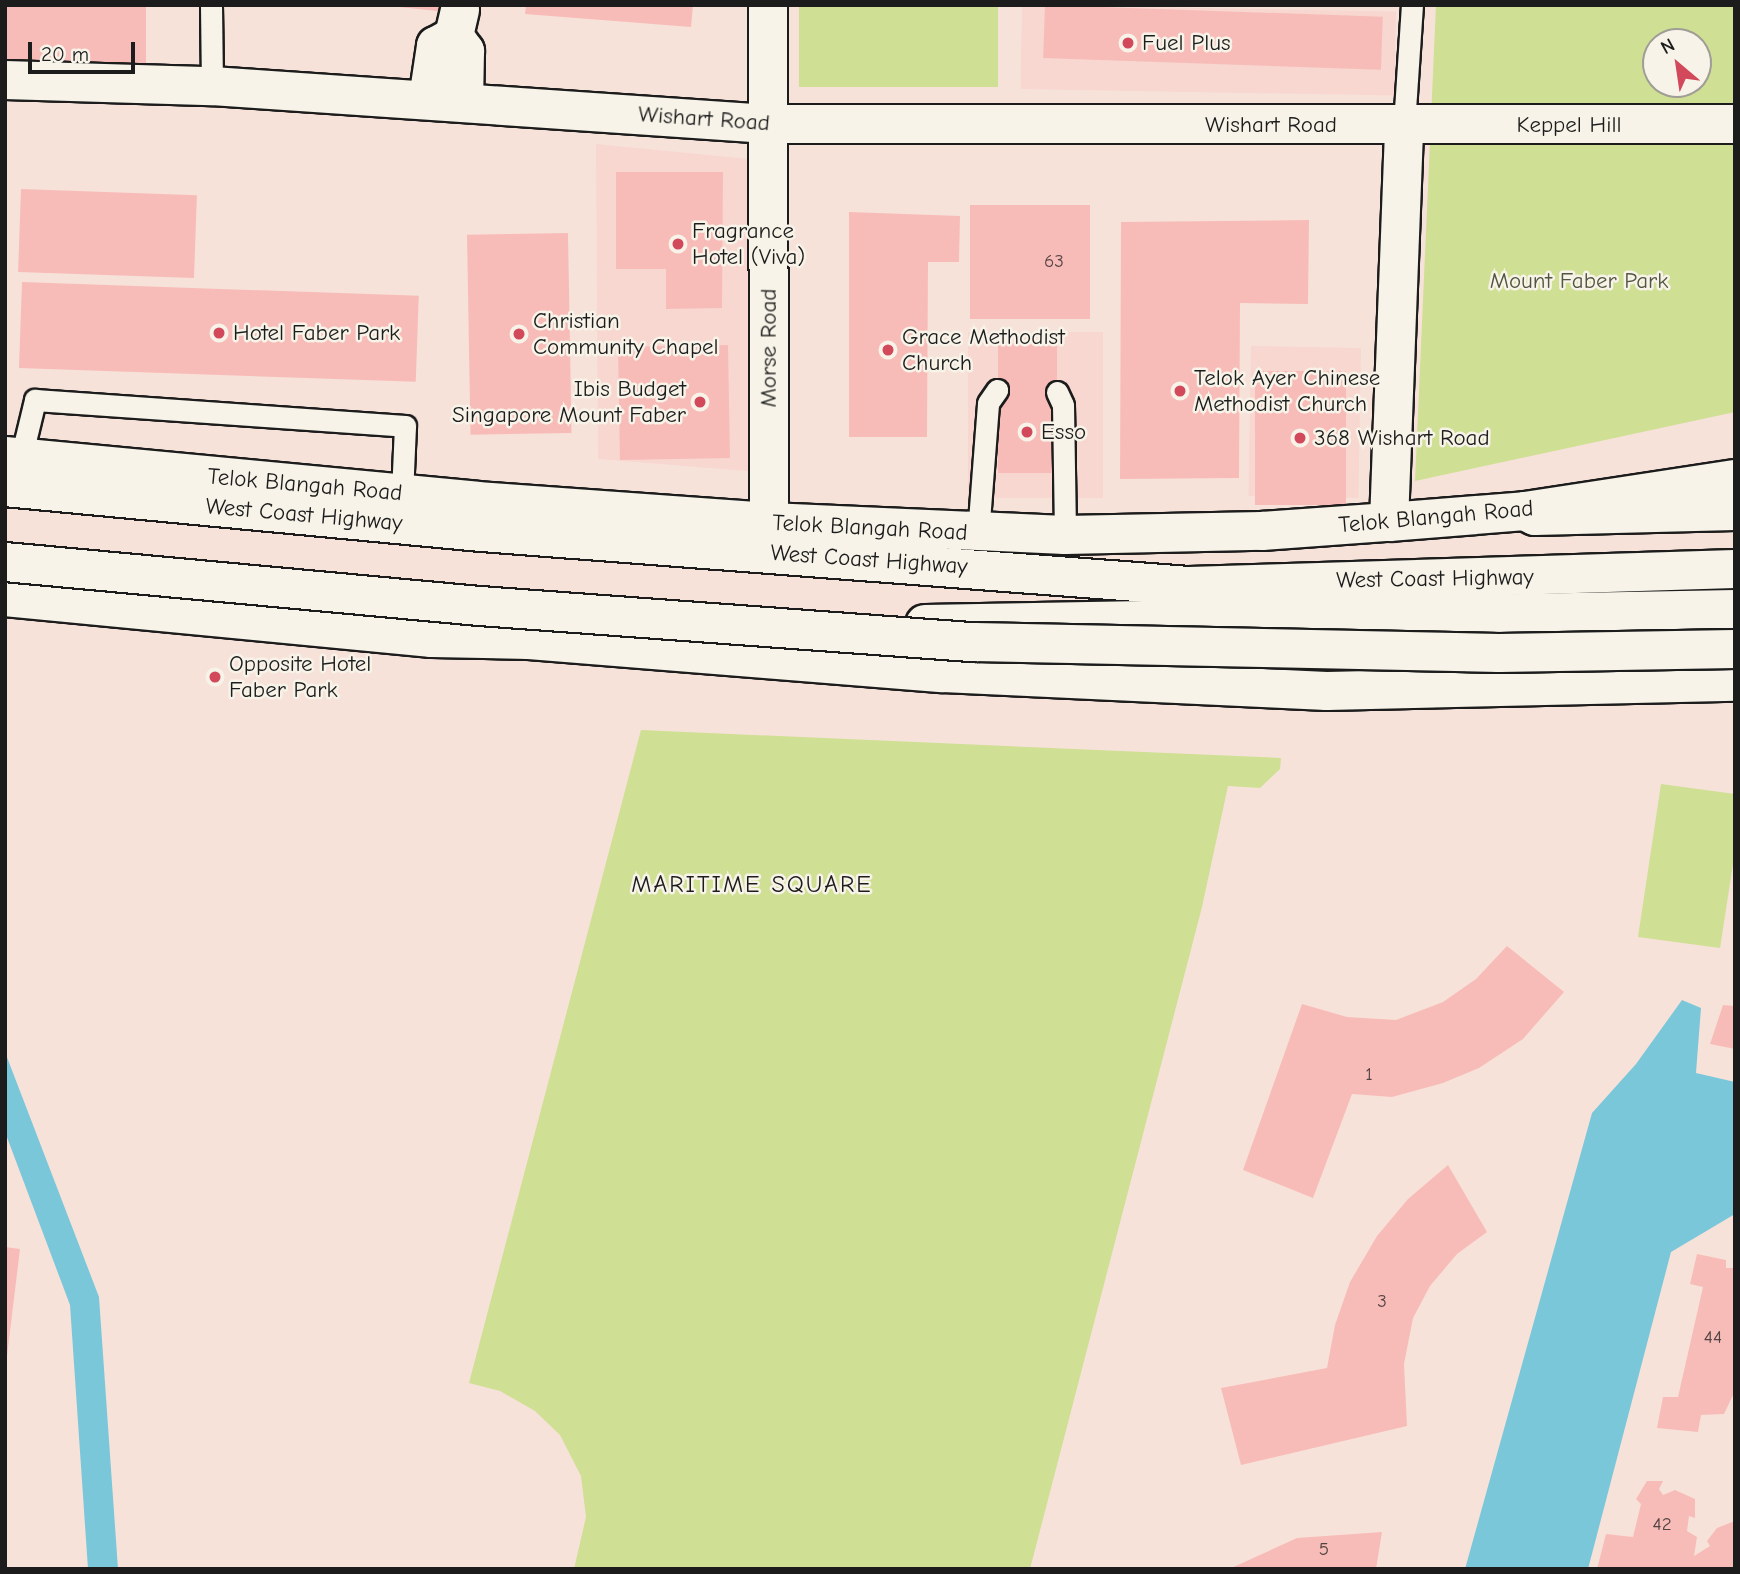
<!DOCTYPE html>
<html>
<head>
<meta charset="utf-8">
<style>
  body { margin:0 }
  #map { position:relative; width:1740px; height:1574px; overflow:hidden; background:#f7e2da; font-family:"Comic Neue",sans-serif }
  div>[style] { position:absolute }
  .built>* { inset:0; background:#f7d7d0; transform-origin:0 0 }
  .green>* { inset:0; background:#cfdf93; transform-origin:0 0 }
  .water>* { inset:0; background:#7bc7da }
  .building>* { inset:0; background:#f8bcb8; transform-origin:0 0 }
  .roads { filter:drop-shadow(2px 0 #1c1c1c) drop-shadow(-2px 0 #1c1c1c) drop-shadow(0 2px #1c1c1c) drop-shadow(0 -2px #1c1c1c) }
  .service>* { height:21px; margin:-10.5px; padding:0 10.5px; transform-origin:10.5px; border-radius:10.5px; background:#f7f3e8 }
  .minor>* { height:38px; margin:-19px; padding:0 19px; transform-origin:19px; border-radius:19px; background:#f7f3e8 }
  .primary>* { height:38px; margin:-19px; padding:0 19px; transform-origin:19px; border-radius:19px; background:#f7f3e8 }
  .trunk>* { height:38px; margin:-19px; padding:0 19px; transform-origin:19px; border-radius:19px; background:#f7f3e8 }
  .bridges { filter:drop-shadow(2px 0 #1c1c1c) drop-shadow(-2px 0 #1c1c1c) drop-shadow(0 2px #1c1c1c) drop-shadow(0 -2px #1c1c1c) }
  .trunk-bridge>* { height:38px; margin:-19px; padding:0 19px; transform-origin:19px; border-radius:19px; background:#f7f3e8 }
  .dots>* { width:19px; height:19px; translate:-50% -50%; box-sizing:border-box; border:4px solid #f7f3e8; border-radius:50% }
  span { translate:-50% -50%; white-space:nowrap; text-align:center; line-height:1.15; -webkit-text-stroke:5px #f7f3e8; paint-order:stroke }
  .number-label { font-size:19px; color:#534443 }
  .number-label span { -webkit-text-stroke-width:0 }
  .poi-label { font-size:23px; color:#1c1c1c }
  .left { translate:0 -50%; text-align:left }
  .right { translate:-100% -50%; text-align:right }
  .street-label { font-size:23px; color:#1c1c1c }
  .park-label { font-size:23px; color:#525640 }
  .neighbourhood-label { font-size:24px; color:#1c1c1c; letter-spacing:2px }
  .frame { position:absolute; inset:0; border:7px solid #1c1c1c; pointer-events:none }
  .north { position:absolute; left:1642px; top:28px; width:70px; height:70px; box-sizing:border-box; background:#f7f3e8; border:2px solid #9f9d96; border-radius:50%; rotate:331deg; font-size:19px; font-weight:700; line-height:28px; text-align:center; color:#1c1c1c }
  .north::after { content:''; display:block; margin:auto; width:24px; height:32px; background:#d1495b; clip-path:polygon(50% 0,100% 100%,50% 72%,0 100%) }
  .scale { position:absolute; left:28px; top:42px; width:107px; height:32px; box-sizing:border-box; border:4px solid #1c1c1c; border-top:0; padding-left:9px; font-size:21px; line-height:24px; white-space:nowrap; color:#1c1c1c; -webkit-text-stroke:5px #f7f3e8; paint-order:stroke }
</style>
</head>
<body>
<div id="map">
  <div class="built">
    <i style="left:1022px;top:5px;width:374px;height:84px;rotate:1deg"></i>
    <i style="clip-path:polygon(596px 144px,749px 159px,760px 472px,598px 459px)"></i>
    <i style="left:968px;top:332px;width:135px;height:166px"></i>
    <i style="left:1251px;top:346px;width:110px;height:150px;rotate:1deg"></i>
  </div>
  <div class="green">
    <i style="left:799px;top:5px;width:199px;height:82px"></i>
    <i style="clip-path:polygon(evenodd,1436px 5px,1735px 5px,1735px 412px,1415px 481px,1436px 5px,1656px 42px,1698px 42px,1698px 84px,1656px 84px,1656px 42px)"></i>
    <i style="clip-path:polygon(641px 730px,1281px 758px,1280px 769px,1260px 788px,1228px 786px,1202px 907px,1030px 1569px,574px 1569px,586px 1517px,581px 1476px,560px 1435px,535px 1411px,500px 1391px,469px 1383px)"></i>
    <i style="clip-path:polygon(1661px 784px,1735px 794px,1735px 851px,1720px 948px,1638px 937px)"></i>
  </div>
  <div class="water">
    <i style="clip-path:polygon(1682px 1000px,1701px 1008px,1696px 1073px,1735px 1082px,1735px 1214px,1671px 1252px,1588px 1569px,1465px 1569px,1592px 1113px,1636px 1064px)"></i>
    <i style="clip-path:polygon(5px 1052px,99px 1297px,118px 1569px,88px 1569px,70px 1305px,5px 1132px)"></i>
  </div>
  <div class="building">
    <i style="left:5px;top:5px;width:141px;height:67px"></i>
    <i style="clip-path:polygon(380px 5px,457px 5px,456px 13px)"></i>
    <i style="clip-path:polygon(526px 5px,693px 5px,691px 27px,525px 14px)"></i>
    <i style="left:1045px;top:5px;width:338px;height:53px;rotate:2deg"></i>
    <i style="clip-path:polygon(616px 172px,723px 172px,722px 308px,666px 309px,666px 269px,616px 269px)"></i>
    <i style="left:21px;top:189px;width:176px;height:83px;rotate:2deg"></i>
    <i style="left:970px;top:205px;width:120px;height:114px"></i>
    <i style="clip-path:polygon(849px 212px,960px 216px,959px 262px,928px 262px,927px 437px,849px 437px)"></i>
    <i style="clip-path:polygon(1309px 220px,1308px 304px,1240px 303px,1239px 478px,1120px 479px,1121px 222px)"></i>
    <i style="left:568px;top:233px;width:200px;height:101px;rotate:89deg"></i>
    <i style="left:22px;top:282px;width:397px;height:86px;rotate:2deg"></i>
    <i style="left:998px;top:343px;width:59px;height:130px"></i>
    <i style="left:728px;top:345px;width:113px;height:110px;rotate:89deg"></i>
    <i style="left:1255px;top:371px;width:91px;height:134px"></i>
    <i style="clip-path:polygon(1507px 946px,1564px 992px,1523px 1039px,1479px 1068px,1443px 1083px,1392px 1097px,1352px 1094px,1313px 1198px,1243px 1170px,1302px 1004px,1347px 1017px,1396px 1020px,1443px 1002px,1476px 979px)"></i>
    <i style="clip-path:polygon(1723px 1005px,1735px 1006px,1735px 1049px,1710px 1044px)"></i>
    <i style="clip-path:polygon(1448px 1165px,1487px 1232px,1457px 1254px,1430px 1286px,1413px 1318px,1404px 1364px,1407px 1426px,1241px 1465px,1221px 1388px,1327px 1368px,1335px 1325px,1350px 1282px,1377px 1236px,1408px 1199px)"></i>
    <i style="clip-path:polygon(5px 1247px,20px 1249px,7px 1356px,5px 1356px)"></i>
    <i style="clip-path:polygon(1697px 1254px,1726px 1260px,1726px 1268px,1735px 1268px,1735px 1391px,1724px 1414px,1701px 1415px,1698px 1432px,1657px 1428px,1663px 1397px,1678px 1397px,1703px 1287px,1690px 1284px)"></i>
    <i style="clip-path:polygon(1647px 1481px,1663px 1481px,1659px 1489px,1663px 1495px,1675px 1490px,1695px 1499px,1695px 1518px,1689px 1516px,1687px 1531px,1697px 1537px,1694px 1556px,1710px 1546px,1707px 1541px,1717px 1528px,1735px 1521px,1735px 1569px,1597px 1569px,1606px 1534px,1633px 1537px,1641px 1504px,1636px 1499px)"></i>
    <i style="clip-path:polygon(1382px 1532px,1376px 1569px,1229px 1569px,1297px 1538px)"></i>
  </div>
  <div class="roads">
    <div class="service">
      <i style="left:211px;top:5px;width:81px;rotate:89.3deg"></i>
      <i style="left:1404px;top:125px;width:120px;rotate:-86.2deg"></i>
      <i style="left:1057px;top:392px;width:14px;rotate:65deg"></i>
      <i style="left:1063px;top:405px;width:130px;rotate:89.1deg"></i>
      <i style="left:21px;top:458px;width:60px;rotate:-76.4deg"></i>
      <i style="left:35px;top:400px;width:371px;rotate:4deg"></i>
      <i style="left:405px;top:426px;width:68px;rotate:92.5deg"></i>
      <i style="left:978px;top:534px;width:131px;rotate:-85.6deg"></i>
      <i style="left:988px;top:403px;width:16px;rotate:-55deg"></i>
    </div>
    <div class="minor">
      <i style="left:768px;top:5px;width:517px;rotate:89.89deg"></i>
      <i style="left:454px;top:36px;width:19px;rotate:54deg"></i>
      <i style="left:465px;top:51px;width:51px;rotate:91.1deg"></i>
      <i style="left:5px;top:80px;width:207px;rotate:1.7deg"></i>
      <i style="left:212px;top:86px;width:557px;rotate:3.91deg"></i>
      <i style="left:768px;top:124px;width:967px"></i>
      <i style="left:428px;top:99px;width:54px;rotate:-81.4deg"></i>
      <i style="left:436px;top:46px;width:21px;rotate:-29deg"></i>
      <i style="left:454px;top:36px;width:27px;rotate:-77deg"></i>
      <i style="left:1389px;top:522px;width:397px;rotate:-87.8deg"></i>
    </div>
    <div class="primary">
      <i style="left:5px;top:456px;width:474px;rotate:5.4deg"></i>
      <i style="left:477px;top:501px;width:293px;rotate:4.1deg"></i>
      <i style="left:769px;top:522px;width:296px;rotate:2.5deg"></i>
      <i style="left:1065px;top:535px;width:197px;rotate:-1.2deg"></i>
      <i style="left:1262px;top:531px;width:127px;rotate:-4.1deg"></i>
      <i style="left:1389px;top:522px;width:136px;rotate:-4.6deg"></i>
      <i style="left:1525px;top:511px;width:212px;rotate:-8.7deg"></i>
      <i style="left:5px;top:597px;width:429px;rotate:5.5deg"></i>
      <i style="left:432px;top:638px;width:97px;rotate:1.2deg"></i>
      <i style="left:529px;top:640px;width:415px;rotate:4.6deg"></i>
      <i style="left:943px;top:673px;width:384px;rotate:2.7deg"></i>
      <i style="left:1327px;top:691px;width:408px;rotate:-1.3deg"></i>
    </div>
    <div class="trunk">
      <i style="left:5px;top:487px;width:479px;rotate:5.4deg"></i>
      <i style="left:482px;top:532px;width:709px;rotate:4.37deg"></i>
      <i style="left:1189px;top:586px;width:546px;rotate:-1.78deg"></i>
      <i style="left:1525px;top:511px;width:11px;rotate:27deg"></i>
      <i style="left:1535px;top:516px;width:200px;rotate:-1.4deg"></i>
      <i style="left:925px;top:624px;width:810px;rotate:-1.06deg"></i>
      <i style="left:529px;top:640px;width:129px;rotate:-4deg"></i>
    </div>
  </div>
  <div class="bridges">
    <div class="trunk-bridge">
      <i style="left:5px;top:562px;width:477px;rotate:5.3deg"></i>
      <i style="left:480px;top:606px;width:496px;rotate:4.2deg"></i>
      <i style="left:975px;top:642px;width:524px;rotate:1.2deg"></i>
      <i style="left:1499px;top:653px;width:236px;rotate:-1deg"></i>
    </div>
  </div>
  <div class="dots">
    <i style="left:1128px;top:43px;background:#d1495b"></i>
    <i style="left:678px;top:244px;background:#d1495b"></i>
    <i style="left:219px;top:333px;background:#d1495b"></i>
    <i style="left:519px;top:334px;background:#d1495b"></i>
    <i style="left:888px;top:350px;background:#d1495b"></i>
    <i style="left:1180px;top:391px;background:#d1495b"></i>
    <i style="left:700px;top:402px;background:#d1495b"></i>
    <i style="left:1027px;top:432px;background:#d1495b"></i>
    <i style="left:1300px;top:438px;background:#d1495b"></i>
    <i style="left:215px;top:677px;background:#d1495b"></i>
  </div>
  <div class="number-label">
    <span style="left:1054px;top:262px">63</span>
    <span style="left:1369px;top:1075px">1</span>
    <span style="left:1382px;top:1302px">3</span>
    <span style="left:1713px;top:1338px">44</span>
    <span style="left:1662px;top:1525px">42</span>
    <span style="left:1324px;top:1550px">5</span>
  </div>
  <div class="poi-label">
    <span class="left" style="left:1142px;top:43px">Fuel Plus</span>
    <span class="left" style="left:692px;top:244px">Fragrance<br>Hotel (Viva)</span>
    <span class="left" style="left:533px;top:334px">Christian<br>Community Chapel</span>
    <span class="left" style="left:233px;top:333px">Hotel Faber Park</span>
    <span class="left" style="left:902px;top:350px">Grace Methodist<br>Church</span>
    <span class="left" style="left:1194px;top:391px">Telok Ayer Chinese<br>Methodist Church</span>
    <span class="right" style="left:686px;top:402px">Ibis Budget<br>Singapore Mount Faber</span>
    <span class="left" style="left:1041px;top:432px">Esso</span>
    <span class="left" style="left:1314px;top:438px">368 Wishart Road</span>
    <span class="left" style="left:229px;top:677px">Opposite Hotel<br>Faber Park</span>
  </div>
  <div class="street-label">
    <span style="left:704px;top:119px;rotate:4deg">Wishart Road</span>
    <span style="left:1271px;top:125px">Wishart Road</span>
    <span style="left:1569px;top:125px">Keppel Hill</span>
    <span style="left:769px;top:348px;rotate:-90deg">Morse Road</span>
    <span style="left:305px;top:485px;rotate:5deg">Telok Blangah Road</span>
    <span style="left:304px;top:515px;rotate:5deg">West Coast Highway</span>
    <span style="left:1436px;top:517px;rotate:-5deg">Telok Blangah Road</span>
    <span style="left:870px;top:528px;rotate:3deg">Telok Blangah Road</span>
    <span style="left:869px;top:560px;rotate:4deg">West Coast Highway</span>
    <span style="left:1435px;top:579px;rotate:-1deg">West Coast Highway</span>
  </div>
  <div class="park-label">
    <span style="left:1579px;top:281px">Mount Faber Park</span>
  </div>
  <div class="neighbourhood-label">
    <span style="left:752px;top:885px">MARITIME SQUARE</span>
  </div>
  <div class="frame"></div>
  <div class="north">N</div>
  <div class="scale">20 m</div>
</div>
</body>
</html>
